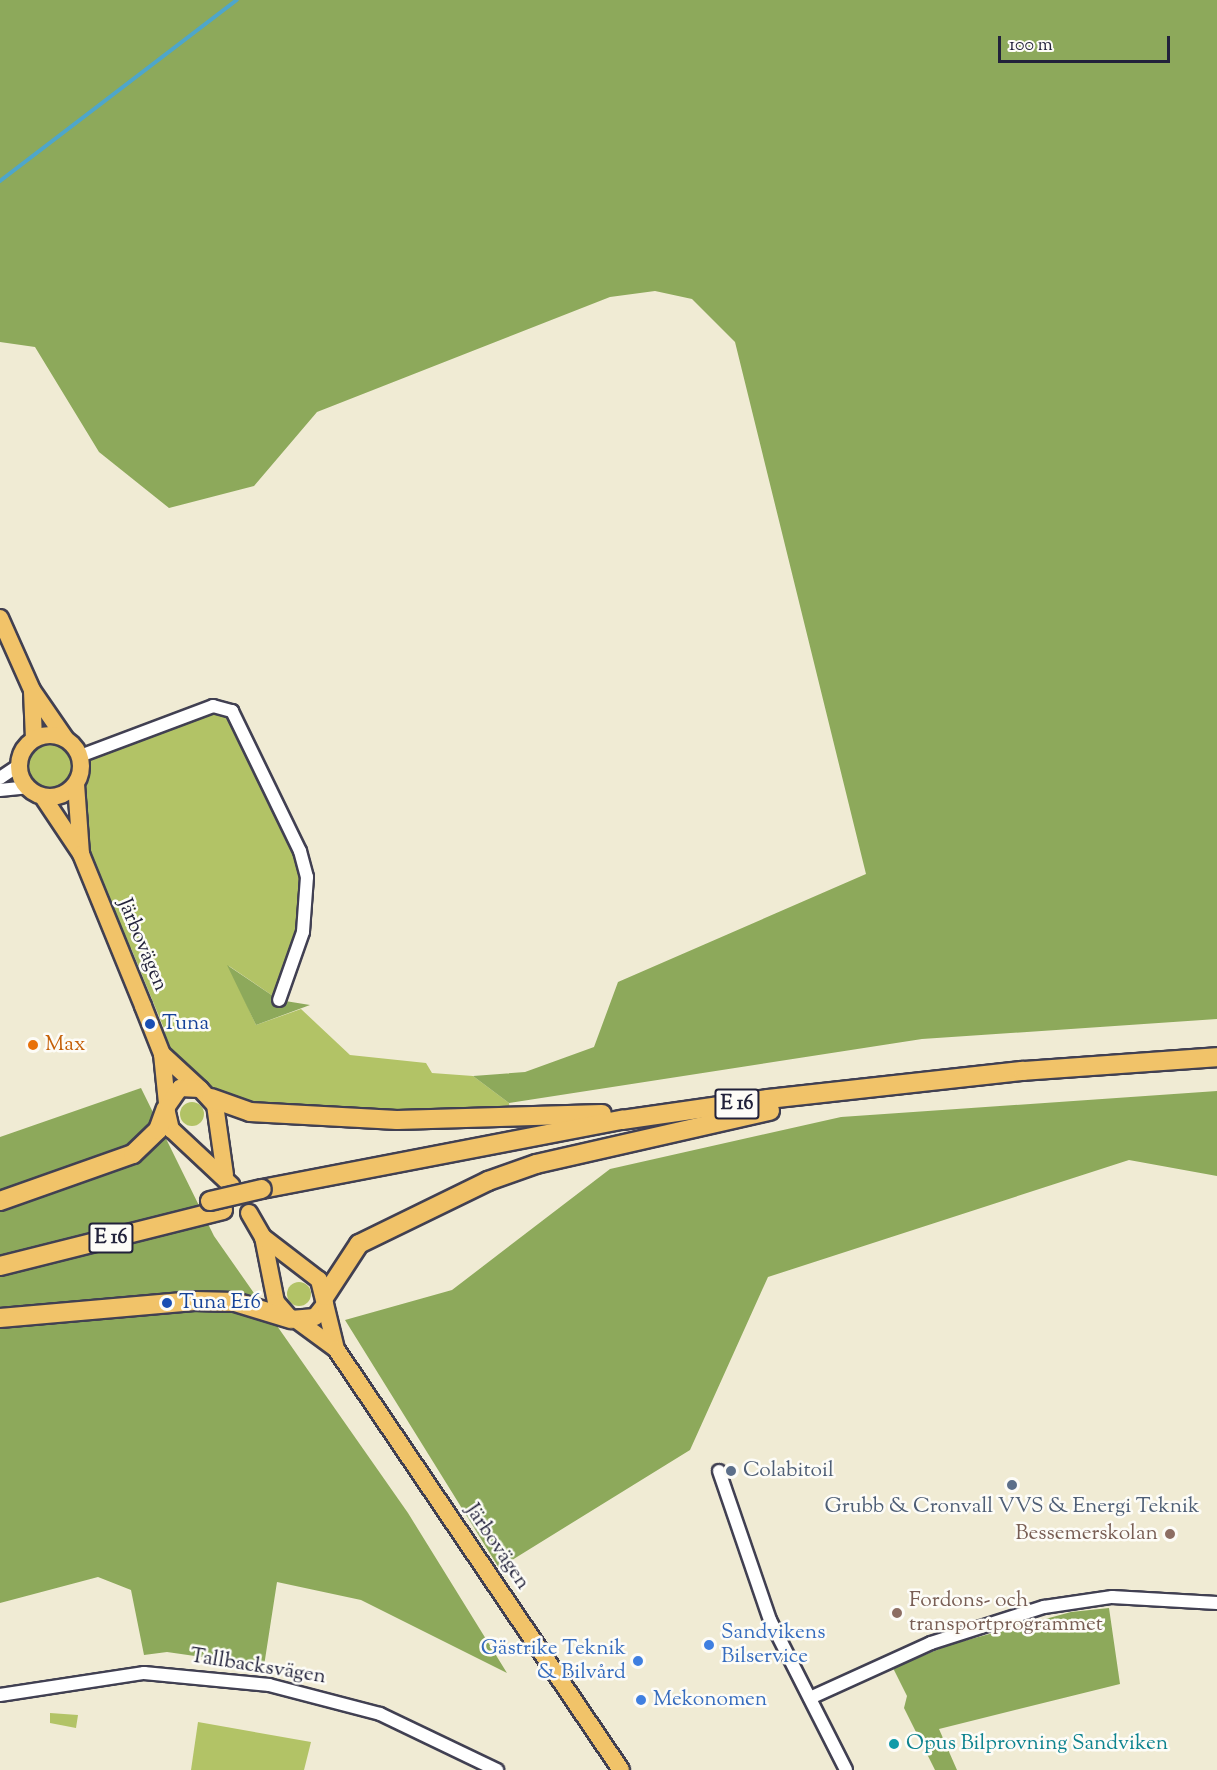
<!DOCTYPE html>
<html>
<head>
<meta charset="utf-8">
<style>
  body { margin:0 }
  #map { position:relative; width:1217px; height:1770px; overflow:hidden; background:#f0ebd4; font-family:"Sorts Mill Goudy",serif }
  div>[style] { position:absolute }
  .green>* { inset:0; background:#b2c366 }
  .round { border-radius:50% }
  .forest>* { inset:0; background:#8da95b }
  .stream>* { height:4px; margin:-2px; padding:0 2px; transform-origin:2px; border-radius:2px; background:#4ea6cb }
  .roads { filter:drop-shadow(2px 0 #414052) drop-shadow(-2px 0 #414052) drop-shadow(0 2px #414052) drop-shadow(0 -2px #414052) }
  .minor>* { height:12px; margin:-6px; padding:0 6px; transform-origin:6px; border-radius:6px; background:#fff }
  .major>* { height:16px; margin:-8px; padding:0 8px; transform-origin:8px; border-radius:8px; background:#f1c369 }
  .major>.ring { margin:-8px; padding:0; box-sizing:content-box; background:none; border:16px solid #f1c369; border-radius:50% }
  .highway>* { height:18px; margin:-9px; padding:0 9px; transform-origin:9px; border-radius:9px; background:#f1c369 }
  .bridges { filter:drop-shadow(2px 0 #414052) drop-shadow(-2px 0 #414052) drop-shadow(0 2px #414052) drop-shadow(0 -2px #414052) }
  .highway-bridge>* { height:18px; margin:-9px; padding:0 9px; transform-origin:9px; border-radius:9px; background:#f1c369 }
  .dots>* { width:16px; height:16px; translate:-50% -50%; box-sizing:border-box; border:3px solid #fdfcf7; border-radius:50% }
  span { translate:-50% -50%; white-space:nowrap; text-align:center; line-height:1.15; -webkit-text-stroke:5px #fdfcf7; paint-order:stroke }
  .shield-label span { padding:2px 4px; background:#fdfcf7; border:2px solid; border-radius:4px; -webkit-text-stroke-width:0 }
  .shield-label { font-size:20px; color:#22223b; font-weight:700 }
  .street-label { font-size:21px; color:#22223b }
  .transit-label { font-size:21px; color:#164399 }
  .left { translate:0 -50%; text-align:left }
  .food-label { font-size:21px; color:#c56008 }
  .service-label { font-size:21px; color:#4e5e75 }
  .education-label { font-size:21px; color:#785e54 }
  .right { translate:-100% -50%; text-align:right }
  .shop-label { font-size:21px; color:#366cbe }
  .culture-label { font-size:21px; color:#0d838f }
  .scale { position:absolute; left:998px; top:36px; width:172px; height:27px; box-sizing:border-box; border:3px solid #22223b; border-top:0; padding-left:8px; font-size:18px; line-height:21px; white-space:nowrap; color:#22223b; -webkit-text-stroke:4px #fdfcf7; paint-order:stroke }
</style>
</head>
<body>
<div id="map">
  <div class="green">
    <i style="clip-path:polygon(213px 706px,232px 711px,300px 851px,303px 932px,279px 1000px,229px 966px,256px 1025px,301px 1009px,350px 1055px,426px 1063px,432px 1073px,473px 1076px,509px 1103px,511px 1118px,232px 1108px,162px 1054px,165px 1031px,131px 948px,119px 952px,81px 854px,76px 784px,80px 756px)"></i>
    <i class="round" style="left:29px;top:745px;width:42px;height:42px"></i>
    <i class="round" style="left:180px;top:1102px;width:24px;height:24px"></i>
    <i class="round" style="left:287px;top:1282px;width:24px;height:24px"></i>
    <i style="clip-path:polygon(50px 1713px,78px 1715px,76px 1728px,50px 1723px)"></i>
    <i style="clip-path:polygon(198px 1722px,311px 1742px,304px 1770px,191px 1770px)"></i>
  </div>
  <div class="forest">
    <i style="clip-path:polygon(0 0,1217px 0,1217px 1019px,922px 1039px,509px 1103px,473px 1076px,525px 1072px,594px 1047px,618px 982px,866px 874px,735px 342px,692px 299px,655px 291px,610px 297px,317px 412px,254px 486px,169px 508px,99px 452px,35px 347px,0 342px)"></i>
    <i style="clip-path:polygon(227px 965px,279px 1000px,310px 1005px,256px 1025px)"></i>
    <i style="clip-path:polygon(141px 1088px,214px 1236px,408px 1513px,507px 1673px,361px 1600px,277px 1582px,264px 1666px,167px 1652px,144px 1655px,131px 1590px,98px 1577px,0 1603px,0 1137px)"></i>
    <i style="clip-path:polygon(1217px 1091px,1217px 1176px,1129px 1160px,768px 1277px,690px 1450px,499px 1568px,345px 1320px,452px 1290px,610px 1169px,841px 1117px)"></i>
    <i style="clip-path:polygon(1109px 1608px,1120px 1684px,939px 1729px,957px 1770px,935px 1770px,904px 1708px,907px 1696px,893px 1668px,949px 1645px,1071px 1612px)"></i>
  </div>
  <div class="stream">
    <i style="left:0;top:181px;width:298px;rotate:-37.4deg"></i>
  </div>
  <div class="roads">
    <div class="minor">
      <i style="left:80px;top:756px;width:142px;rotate:-20.6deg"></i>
      <i style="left:213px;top:706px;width:20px;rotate:15deg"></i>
      <i style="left:232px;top:711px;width:156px;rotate:64.1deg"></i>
      <i style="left:300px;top:851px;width:27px;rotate:75deg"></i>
      <i style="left:307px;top:877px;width:55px;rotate:94.2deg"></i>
      <i style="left:303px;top:932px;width:72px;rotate:109.4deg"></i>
      <i style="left:0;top:778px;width:23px;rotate:-34deg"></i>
      <i style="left:0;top:790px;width:27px;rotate:-6deg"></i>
      <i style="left:719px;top:1471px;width:157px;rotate:71.1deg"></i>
      <i style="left:770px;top:1620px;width:168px;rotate:63.1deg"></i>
      <i style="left:0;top:1695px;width:146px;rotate:-8.7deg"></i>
      <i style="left:144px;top:1673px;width:126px;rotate:5.5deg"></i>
      <i style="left:269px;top:1685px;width:115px;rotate:14.6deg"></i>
      <i style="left:380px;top:1714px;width:130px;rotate:25.6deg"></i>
      <i style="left:810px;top:1698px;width:133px;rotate:-24.4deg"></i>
      <i style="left:931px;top:1643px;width:119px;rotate:-17.7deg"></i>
      <i style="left:1044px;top:1607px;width:69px;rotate:-8.4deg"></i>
      <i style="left:1112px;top:1597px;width:105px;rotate:3.3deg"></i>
    </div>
    <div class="major">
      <i style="left:0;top:618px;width:79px;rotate:66deg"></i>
      <i style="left:32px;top:690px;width:58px;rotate:55.5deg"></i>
      <i style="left:32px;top:691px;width:48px;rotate:87.6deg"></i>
      <i class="ring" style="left:19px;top:735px;width:46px;height:46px"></i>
      <i style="left:76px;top:784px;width:69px;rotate:85.9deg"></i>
      <i style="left:43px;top:797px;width:69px;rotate:56.3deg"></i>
      <i style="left:81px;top:854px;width:164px;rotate:67.8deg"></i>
      <i style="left:143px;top:1006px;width:52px;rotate:68.4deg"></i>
      <i style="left:162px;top:1054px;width:49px;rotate:84.2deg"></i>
      <i style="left:162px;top:1054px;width:52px;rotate:42.6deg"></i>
      <i style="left:225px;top:1175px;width:71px;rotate:-98.1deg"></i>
      <i style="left:215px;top:1105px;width:22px;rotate:-133deg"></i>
      <i style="left:200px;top:1089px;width:20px;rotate:-177deg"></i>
      <i style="left:180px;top:1088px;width:24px;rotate:125deg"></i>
      <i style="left:166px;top:1108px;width:22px;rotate:77deg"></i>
      <i style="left:171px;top:1129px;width:83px;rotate:43.1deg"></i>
      <i style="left:249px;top:1213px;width:28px;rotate:60deg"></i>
      <i style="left:263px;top:1237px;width:66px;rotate:78.7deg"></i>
      <i style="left:276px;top:1302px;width:23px;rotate:49deg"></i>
      <i style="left:291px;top:1319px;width:24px;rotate:-5deg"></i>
      <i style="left:315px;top:1317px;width:16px;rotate:-52deg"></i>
      <i style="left:325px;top:1304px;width:25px;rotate:-104deg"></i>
      <i style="left:319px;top:1280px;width:71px;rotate:-142.5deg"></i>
      <i style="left:325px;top:1304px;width:46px;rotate:76.3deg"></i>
      <i style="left:298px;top:1321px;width:47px;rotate:36.4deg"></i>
      <i style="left:336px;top:1349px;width:508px;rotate:55.9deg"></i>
    </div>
    <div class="highway">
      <i style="left:211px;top:1098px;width:41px;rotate:19.7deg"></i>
      <i style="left:250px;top:1112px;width:147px;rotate:3.1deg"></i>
      <i style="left:397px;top:1120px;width:205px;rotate:-1.7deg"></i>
      <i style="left:262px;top:1189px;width:367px;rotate:-10.9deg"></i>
      <i style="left:622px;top:1120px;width:148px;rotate:-8.2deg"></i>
      <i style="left:768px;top:1099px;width:257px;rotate:-6.3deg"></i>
      <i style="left:1023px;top:1071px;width:195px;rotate:-4.1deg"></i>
      <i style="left:0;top:1201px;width:141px;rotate:-19.5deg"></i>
      <i style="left:133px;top:1154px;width:35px;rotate:-44deg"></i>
      <i style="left:158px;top:1130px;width:23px;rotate:-70deg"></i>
      <i style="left:0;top:1266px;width:230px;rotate:-14.1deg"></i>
      <i style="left:325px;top:1296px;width:62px;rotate:-56.8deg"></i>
      <i style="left:359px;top:1244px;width:144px;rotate:-26deg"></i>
      <i style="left:488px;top:1181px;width:51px;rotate:-19.5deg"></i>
      <i style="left:536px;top:1164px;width:240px;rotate:-12.8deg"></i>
      <i style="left:0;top:1318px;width:195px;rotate:-5deg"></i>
      <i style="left:194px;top:1301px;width:41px;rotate:1.4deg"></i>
      <i style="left:235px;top:1302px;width:59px;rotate:16.9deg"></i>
    </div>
  </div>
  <div class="bridges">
    <div class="highway-bridge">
      <i style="left:210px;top:1201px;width:53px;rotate:-13deg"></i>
    </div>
  </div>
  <div class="dots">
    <i style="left:150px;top:1024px;background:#1a4fb4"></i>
    <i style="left:33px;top:1045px;background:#e8710a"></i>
    <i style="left:167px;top:1303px;background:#1a4fb4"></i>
    <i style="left:731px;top:1471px;background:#5c6f8a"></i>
    <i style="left:1012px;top:1485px;background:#5c6f8a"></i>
    <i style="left:1170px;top:1534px;background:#8d6e63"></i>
    <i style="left:897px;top:1613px;background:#8d6e63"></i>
    <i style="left:709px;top:1645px;background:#3f7fe0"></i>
    <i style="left:638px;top:1661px;background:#3f7fe0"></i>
    <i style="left:641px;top:1700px;background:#3f7fe0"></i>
    <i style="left:894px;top:1744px;background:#0f9aa8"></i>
  </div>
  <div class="shield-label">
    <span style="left:737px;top:1104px">E 16</span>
    <span style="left:111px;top:1238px">E 16</span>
  </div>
  <div class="street-label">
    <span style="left:142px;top:945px;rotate:67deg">Järbovägen</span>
    <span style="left:497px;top:1547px;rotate:56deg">Järbovägen</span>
    <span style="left:258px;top:1667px;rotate:9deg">Tallbacksvägen</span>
  </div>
  <div class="transit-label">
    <span class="left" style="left:162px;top:1024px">Tuna</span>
    <span class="left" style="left:179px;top:1303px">Tuna E16</span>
  </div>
  <div class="food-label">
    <span class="left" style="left:45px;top:1045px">Max</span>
  </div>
  <div class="service-label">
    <span class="left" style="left:743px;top:1471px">Colabitoil</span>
    <span style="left:1012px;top:1507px">Grubb &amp; Cronvall VVS &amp; Energi Teknik</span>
  </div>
  <div class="education-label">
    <span class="right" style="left:1158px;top:1534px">Bessemerskolan</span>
    <span class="left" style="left:909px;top:1613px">Fordons- och<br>transportprogrammet</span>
  </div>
  <div class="shop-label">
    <span class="left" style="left:721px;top:1645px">Sandvikens<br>Bilservice</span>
    <span class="right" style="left:626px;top:1661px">Gästrike Teknik<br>&amp; Bilvård</span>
    <span class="left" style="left:653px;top:1700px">Mekonomen</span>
  </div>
  <div class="culture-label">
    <span class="left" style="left:906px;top:1744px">Opus Bilprovning Sandviken</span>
  </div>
  <div class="scale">100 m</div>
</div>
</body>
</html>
